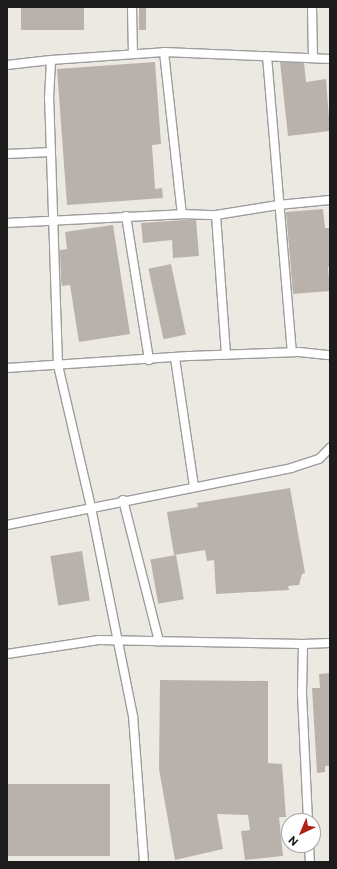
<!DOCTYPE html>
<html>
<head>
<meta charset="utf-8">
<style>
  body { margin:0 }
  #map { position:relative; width:337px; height:869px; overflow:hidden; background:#ece9e2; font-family:Commissioner,sans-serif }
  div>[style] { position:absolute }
  .building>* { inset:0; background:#b9b2ac; transform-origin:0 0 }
  .roads { filter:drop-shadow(1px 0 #9d9d9d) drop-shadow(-1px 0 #9d9d9d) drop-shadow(0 1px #9d9d9d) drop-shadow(0 -1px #9d9d9d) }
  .minor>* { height:8px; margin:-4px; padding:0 4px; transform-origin:4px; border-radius:4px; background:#fff }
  span { translate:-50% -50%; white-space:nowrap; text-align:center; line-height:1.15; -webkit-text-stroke:3.5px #fff; paint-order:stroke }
  .frame { position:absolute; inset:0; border:8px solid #1c1c1c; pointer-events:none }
  .north { position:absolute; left:281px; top:813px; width:40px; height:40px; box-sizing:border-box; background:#fff; border:1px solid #a4a4a4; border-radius:50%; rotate:224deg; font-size:11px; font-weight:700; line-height:16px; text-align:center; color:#1c1c1c }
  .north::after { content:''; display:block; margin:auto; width:14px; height:18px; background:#b12216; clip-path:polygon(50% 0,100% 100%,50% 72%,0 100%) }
</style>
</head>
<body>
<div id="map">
  <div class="building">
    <i style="left:21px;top:7px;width:63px;height:23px"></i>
    <i style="left:139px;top:7px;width:7px;height:23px"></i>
    <i style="clip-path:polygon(155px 62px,161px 144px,152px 145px,155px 189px,162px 188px,163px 198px,67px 205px,57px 69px)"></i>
    <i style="clip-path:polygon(280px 62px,304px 63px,306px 82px,326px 79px,330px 131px,288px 136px)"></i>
    <i style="clip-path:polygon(323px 209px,325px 228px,330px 228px,330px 267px,328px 267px,330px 291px,293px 294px,286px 212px)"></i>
    <i style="clip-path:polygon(183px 220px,196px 220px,199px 256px,173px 258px,172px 240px,143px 243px,141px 223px)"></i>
    <i style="clip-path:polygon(113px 225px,130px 334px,79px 342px,70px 285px,62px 286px,61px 280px,60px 250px,67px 249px,65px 232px)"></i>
    <i style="left:171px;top:264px;width:72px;height:23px;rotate:78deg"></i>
    <i style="clip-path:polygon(290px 488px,305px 573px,302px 574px,299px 585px,288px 586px,289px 590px,216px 594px,214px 560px,207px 561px,205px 550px,174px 555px,167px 512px,198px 507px,197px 503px)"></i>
    <i style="left:82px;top:551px;width:50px;height:32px;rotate:81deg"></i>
    <i style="left:176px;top:555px;width:45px;height:26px;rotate:80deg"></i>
    <i style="clip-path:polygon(330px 673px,330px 766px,325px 766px,325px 772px,317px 773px,312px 688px,320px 688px,319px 674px)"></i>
    <i style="clip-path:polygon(160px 680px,268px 681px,268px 763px,282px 764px,286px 817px,279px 817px,283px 856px,245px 860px,241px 831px,250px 830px,248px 815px,217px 814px,223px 849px,175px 860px,159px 769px)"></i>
    <i style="left:7px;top:784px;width:103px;height:72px"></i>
  </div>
  <div class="roads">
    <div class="minor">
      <i style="left:132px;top:7px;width:47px;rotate:88.8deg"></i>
      <i style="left:312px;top:7px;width:51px;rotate:88.9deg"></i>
      <i style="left:164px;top:52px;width:163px;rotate:83.7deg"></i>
      <i style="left:267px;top:56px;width:297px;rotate:85.2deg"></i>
      <i style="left:7px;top:65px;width:44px;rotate:-6.5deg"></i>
      <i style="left:7px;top:154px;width:44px;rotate:-2.6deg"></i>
      <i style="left:216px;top:215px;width:140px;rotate:85.9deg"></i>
      <i style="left:126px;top:216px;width:146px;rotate:80.9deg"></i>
      <i style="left:7px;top:223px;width:175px;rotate:-2.9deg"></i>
      <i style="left:182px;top:214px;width:34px;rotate:2deg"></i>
      <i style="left:216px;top:215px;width:63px;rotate:-9.2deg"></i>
      <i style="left:278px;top:205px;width:52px;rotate:-5.5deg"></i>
      <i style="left:175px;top:358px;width:130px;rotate:81.6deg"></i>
      <i style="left:7px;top:368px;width:182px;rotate:-3.8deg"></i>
      <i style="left:189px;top:356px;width:110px;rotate:-2.1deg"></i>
      <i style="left:299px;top:352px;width:31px;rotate:6deg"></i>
      <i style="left:123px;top:500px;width:146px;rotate:75.7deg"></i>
      <i style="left:7px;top:525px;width:290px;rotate:-11.3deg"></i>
      <i style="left:291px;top:468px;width:29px;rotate:-18deg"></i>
      <i style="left:319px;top:459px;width:16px;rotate:-45deg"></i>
      <i style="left:7px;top:654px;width:93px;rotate:-8.7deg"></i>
      <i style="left:99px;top:640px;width:204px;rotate:1.1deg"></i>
      <i style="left:308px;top:821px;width:128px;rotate:-92.7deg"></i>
      <i style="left:302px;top:693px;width:49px;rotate:-88.8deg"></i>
      <i style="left:303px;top:644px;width:27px;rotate:-2deg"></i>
      <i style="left:309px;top:845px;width:17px;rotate:87deg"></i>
      <i style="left:144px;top:862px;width:146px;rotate:-94.3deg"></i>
      <i style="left:133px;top:716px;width:213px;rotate:-101.4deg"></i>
      <i style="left:91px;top:507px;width:146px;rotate:-103.1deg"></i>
      <i style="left:58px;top:365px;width:266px;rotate:-91.9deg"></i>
      <i style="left:49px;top:99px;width:39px;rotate:-87deg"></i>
      <i style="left:51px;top:60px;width:113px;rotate:-4deg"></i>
      <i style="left:164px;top:52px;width:166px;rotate:2.4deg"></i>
    </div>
  </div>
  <div class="frame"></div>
  <div class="north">N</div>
</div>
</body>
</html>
